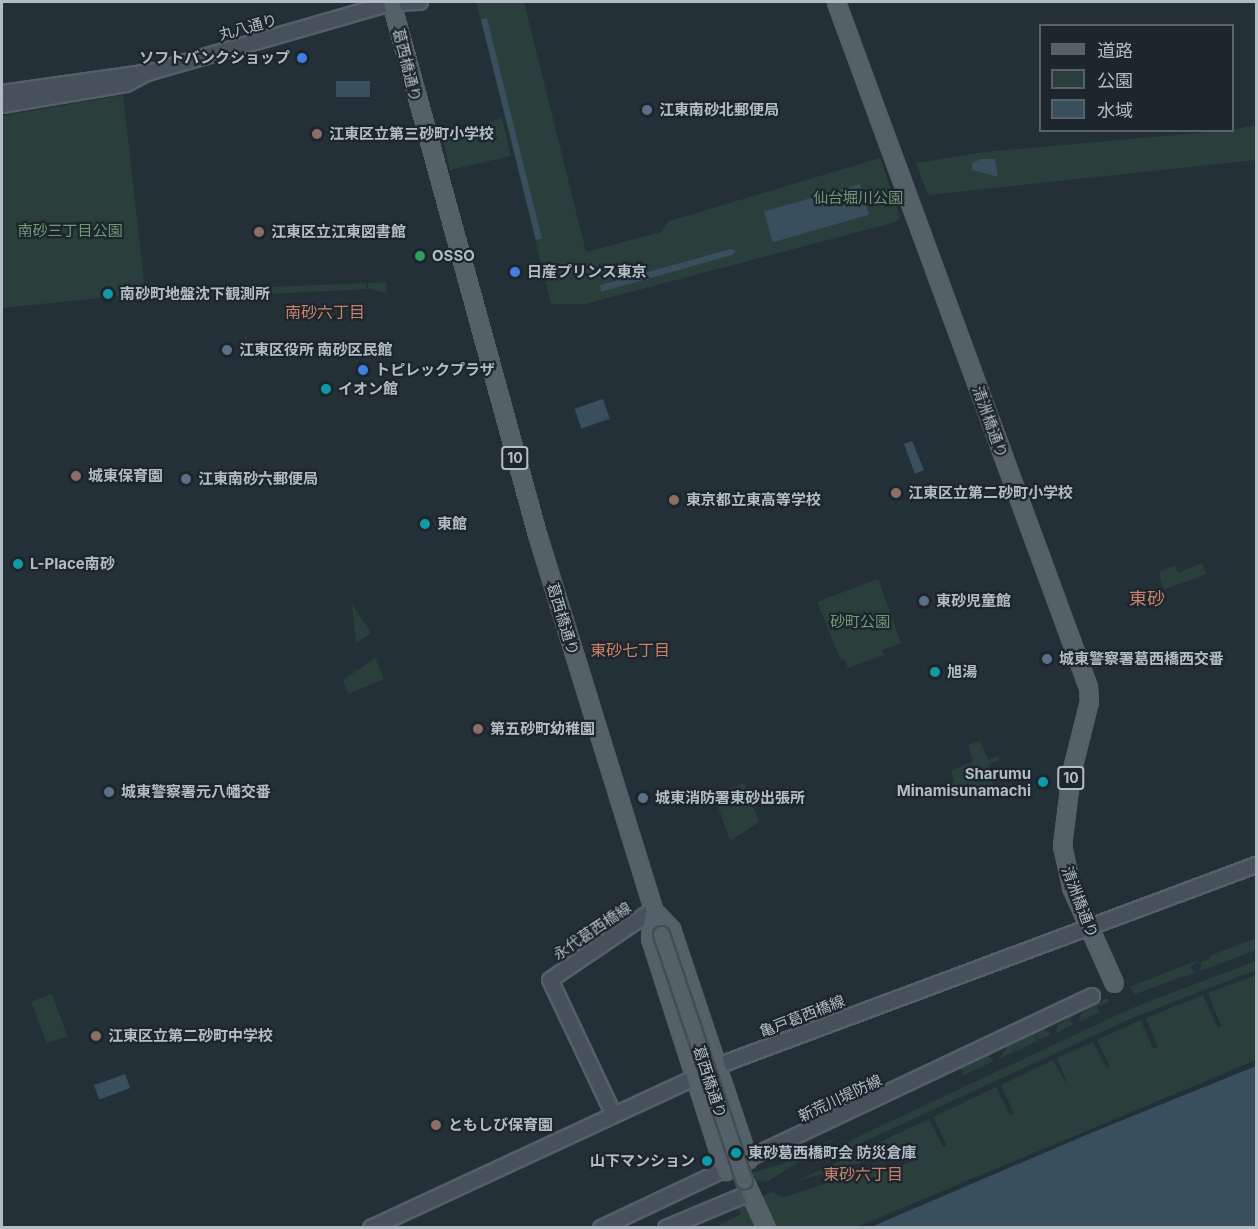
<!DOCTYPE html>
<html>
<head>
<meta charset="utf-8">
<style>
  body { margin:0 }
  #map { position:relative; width:1258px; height:1229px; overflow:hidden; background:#243038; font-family:Inter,"Noto Sans JP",sans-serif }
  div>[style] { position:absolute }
  .green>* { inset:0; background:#2a3e3b; transform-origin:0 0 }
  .water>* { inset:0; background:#394f5d; transform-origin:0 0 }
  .roads { filter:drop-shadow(2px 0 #555f66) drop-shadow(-2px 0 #555f66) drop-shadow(0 2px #555f66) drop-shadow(0 -2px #555f66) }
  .secondary>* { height:14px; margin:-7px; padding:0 7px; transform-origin:7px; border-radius:7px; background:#46515b }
  .primary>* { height:15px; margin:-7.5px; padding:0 7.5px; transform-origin:7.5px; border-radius:7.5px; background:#556168 }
  .bridges { filter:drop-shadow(2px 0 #434d54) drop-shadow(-2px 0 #434d54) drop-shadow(0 2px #434d54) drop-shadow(0 -2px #434d54) }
  .primary-bridge>* { height:15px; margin:-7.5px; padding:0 7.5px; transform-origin:7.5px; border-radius:7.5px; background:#556168 }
  .dots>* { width:16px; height:16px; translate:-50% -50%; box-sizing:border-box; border:3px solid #1d262d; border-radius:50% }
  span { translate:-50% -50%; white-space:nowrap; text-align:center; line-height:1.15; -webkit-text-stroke:4.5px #1d262d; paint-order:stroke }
  .shield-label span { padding:2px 4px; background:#1d262d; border:2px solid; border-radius:4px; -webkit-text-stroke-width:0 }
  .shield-label { font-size:14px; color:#b2bcc4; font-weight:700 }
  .street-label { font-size:15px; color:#b2bcc4 }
  .poi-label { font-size:15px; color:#b2bcc4; font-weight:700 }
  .right { translate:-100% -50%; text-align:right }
  .left { translate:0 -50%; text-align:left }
  .park-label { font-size:15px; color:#739875 }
  .neighbourhood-label { font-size:16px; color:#c98269 }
  .quarter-label { font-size:18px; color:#c98269 }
  .frame { position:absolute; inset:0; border:3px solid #b2bcc4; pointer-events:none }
  .legend { position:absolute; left:1039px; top:24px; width:195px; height:108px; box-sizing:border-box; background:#1d262d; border:2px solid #596269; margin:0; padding:8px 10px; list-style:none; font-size:18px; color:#b2bcc4 }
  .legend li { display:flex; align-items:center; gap:12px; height:30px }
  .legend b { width:30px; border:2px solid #596269 }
</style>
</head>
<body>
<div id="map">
  <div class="green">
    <i style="clip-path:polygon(476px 2px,524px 2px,586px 252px,661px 232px,669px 221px,880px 158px,900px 217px,896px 222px,585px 304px,551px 304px)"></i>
    <i style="clip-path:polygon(123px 95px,145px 289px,140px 294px,2px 308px,2px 116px)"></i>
    <i style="clip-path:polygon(502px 118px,511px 156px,450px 170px,443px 140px)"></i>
    <i style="clip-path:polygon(1256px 125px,1256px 160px,928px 195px,916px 163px,984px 152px,1232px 130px)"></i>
    <i style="clip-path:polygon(386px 282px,387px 293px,368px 289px,368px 283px)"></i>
    <i style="clip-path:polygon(366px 283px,367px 289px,247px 295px,247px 288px)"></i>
    <i style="clip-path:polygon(1202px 563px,1207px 574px,1163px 590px,1159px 572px,1175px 565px,1178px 573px)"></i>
    <i style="clip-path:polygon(878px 579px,901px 643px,882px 650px,884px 655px,848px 668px,845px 660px,841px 661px,817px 602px)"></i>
    <i style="clip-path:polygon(352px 604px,371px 633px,356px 643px)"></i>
    <i style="clip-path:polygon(375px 658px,384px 679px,348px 694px,343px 680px)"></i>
    <i style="clip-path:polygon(980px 741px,988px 760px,998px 756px,999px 760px,989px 764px,993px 786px,961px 798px,958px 791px,945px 797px,942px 791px,925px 797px,924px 795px,954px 782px,951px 770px,973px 762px,968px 745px)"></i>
    <i style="clip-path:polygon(744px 783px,759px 822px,730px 841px,715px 798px,719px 792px)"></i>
    <i style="clip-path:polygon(1256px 938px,1256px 950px,1200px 971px,1201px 962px,1210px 959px,1209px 956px)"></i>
    <i style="clip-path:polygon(1198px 960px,1190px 968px,1196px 972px,1135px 994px,1129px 987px)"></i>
    <i style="clip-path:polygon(1256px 961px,1256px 970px,1132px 1018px,811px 1166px,851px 1140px,1132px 1008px)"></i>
    <i style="clip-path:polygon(1256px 975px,1256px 1060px,857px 1227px,713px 1228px,741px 1214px,738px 1208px,771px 1192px,784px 1197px,883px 1165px,895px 1169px,911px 1162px,880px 1157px,797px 1181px,929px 1119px,943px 1147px,947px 1146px,933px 1117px,996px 1087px,1010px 1115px,1014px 1114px,1001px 1085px,1053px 1060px,1069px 1088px,1057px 1058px,1093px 1042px,1107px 1069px,1110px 1067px,1097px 1040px,1141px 1020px,1153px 1049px,1158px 1047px,1146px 1018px,1203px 995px,1218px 1028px,1221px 1026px,1208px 993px)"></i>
    <i style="left:52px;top:994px;width:45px;height:22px;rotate:70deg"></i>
    <i style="clip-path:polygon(1107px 998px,1109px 1002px,1097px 1007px,1099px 1012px,1079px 1022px,1081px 1013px)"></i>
    <i style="clip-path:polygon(1078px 1012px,1069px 1020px,1074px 1024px,1056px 1033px,1058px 1025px)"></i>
    <i style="clip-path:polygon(1054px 1022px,1045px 1030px,1052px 1034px,1039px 1040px,1035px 1034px,1037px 1041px,1015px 1052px,1012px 1046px,1014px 1052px,999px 1059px,1009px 1044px)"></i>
    <i style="clip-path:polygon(997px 1049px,989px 1057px,994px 1061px,964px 1075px,960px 1068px,937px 1076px)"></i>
    <i style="clip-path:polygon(841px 1135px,767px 1182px,757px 1180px,753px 1173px,782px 1164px)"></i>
  </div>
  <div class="water">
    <i style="left:487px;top:18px;width:227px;height:6px;rotate:76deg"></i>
    <i style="left:336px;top:81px;width:34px;height:16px"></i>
    <i style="clip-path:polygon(981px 159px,995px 159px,998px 177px,972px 170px,972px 163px)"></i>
    <i style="left:860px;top:184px;width:32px;height:100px;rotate:74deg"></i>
    <i style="clip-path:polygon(731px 249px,736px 251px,732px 255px,601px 292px,600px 285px)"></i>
    <i style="left:603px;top:399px;width:21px;height:30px;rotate:71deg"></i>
    <i style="clip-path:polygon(912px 441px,924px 470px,915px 474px,904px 444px)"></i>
    <i style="clip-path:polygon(1256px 1066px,1256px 1227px,871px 1227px,1086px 1135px)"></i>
    <i style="left:125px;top:1074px;width:15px;height:33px;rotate:70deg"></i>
  </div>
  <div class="roads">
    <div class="secondary">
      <i style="left:391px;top:3px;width:29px;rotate:-2deg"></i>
      <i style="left:2px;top:93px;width:141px;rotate:-8.1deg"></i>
      <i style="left:2px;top:105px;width:126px;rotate:-9.6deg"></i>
      <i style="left:126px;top:84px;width:24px;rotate:-28deg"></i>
      <i style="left:147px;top:73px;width:257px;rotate:-16deg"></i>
      <i style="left:613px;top:1113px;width:147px;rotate:-115.3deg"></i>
      <i style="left:550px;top:980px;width:125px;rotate:-34.2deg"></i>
      <i style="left:371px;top:1228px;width:394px;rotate:-24.9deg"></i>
      <i style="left:728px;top:1062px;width:564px;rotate:-20.46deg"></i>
      <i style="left:601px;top:1228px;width:543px;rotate:-25.29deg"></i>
      <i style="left:666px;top:1228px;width:91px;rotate:-22.6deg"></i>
    </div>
    <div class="primary">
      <i style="left:391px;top:2px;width:552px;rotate:74.65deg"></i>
      <i style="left:537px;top:534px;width:419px;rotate:72.8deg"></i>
      <i style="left:836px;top:2px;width:730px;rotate:69.8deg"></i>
      <i style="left:1088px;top:687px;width:14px;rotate:86deg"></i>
      <i style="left:1089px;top:701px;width:74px;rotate:104deg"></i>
      <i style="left:1071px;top:773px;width:73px;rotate:97.1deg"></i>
      <i style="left:1062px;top:845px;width:43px;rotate:77.9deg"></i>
      <i style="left:1071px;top:887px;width:105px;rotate:65.9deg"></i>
      <i style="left:657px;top:914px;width:21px;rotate:47deg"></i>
      <i style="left:671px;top:929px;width:243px;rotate:71.5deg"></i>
      <i style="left:652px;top:916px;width:22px;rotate:95deg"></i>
      <i style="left:650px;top:938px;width:245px;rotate:72.2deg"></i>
      <i style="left:744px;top:1180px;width:53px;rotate:65.4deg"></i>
    </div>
  </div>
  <div class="bridges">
    <div class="primary-bridge">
      <i style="left:661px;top:934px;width:260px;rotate:71.4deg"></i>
    </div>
  </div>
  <div class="dots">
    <i style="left:302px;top:58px;background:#3f7fe0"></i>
    <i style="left:647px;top:110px;background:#5c6f8a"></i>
    <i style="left:317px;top:134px;background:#8d6e63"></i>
    <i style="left:259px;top:232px;background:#8d6e63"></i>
    <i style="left:420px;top:256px;background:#2e9e5b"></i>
    <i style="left:515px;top:272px;background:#3f7fe0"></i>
    <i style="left:108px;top:294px;background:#0f9aa8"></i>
    <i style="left:227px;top:350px;background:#5c6f8a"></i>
    <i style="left:363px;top:370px;background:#3f7fe0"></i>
    <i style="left:326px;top:389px;background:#0f9aa8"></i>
    <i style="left:76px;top:476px;background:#8d6e63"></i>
    <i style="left:186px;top:479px;background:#5c6f8a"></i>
    <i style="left:896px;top:493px;background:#8d6e63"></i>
    <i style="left:674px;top:500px;background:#8d6e63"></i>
    <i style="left:425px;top:524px;background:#0f9aa8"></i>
    <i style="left:18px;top:564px;background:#0f9aa8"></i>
    <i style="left:924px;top:601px;background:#5c6f8a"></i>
    <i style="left:1047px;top:659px;background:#5c6f8a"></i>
    <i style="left:935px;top:672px;background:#0f9aa8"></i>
    <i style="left:478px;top:729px;background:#8d6e63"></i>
    <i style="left:1043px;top:782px;background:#0f9aa8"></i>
    <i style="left:109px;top:792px;background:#5c6f8a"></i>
    <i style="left:643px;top:798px;background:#5c6f8a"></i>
    <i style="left:96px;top:1036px;background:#8d6e63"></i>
    <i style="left:436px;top:1125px;background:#8d6e63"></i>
    <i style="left:736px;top:1153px;background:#0f9aa8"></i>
    <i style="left:707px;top:1161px;background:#0f9aa8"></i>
  </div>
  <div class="shield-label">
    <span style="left:515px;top:458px">10</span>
    <span style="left:1071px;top:778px">10</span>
  </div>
  <div class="street-label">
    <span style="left:248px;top:27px;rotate:-15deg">丸八通り</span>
    <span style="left:407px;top:65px;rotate:76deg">葛西橋通り</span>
    <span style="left:990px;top:422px;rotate:70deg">清洲橋通り</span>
    <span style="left:563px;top:619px;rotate:73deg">葛西橋通り</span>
    <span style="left:1080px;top:902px;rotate:69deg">清洲橋通り</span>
    <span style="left:592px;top:931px;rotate:-34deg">永代葛西橋線</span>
    <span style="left:802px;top:1016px;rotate:-21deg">亀戸葛西橋線</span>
    <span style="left:710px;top:1082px;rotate:72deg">葛西橋通り</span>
    <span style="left:840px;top:1098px;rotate:-25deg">新荒川堤防線</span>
  </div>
  <div class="poi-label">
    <span class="right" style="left:290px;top:58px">ソフトバンクショップ</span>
    <span class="left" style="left:659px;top:110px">江東南砂北郵便局</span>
    <span class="left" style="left:329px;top:134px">江東区立第三砂町小学校</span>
    <span class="left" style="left:271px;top:232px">江東区立江東図書館</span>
    <span class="left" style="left:432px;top:256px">OSSO</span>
    <span class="left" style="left:527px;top:272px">日産プリンス東京</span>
    <span class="left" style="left:120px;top:294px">南砂町地盤沈下観測所</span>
    <span class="left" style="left:239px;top:350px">江東区役所 南砂区民館</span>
    <span class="left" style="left:375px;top:370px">トピレックプラザ</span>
    <span class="left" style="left:338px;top:389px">イオン館</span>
    <span class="left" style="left:88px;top:476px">城東保育園</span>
    <span class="left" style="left:198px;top:479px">江東南砂六郵便局</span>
    <span class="left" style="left:908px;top:493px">江東区立第二砂町小学校</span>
    <span class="left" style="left:686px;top:500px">東京都立東高等学校</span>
    <span class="left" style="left:437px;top:524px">東館</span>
    <span class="left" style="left:30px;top:564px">L-Place南砂</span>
    <span class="left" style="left:936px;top:601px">東砂児童館</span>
    <span class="left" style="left:1059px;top:659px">城東警察署葛西橋西交番</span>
    <span class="left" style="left:947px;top:672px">旭湯</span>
    <span class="left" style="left:490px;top:729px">第五砂町幼稚園</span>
    <span class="right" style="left:1031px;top:782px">Sharumu<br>Minamisunamachi</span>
    <span class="left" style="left:121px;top:792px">城東警察署元八幡交番</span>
    <span class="left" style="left:655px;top:798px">城東消防署東砂出張所</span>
    <span class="left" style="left:108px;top:1036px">江東区立第二砂町中学校</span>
    <span class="left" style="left:448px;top:1125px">ともしび保育園</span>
    <span class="left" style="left:748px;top:1153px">東砂葛西橋町会 防災倉庫</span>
    <span class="right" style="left:695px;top:1161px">山下マンション</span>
  </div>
  <div class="park-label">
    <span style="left:858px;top:198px">仙台堀川公園</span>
    <span style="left:70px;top:231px">南砂三丁目公園</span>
    <span style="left:860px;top:622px">砂町公園</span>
  </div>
  <div class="neighbourhood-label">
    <span style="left:325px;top:312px">南砂六丁目</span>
    <span style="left:630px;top:650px">東砂七丁目</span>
    <span style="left:863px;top:1174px">東砂六丁目</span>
  </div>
  <div class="quarter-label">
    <span style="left:1147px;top:599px">東砂</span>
  </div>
  <div class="frame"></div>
  <ul class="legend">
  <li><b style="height:8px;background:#556168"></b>道路</li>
  <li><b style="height:16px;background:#2a3e3b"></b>公園</li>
  <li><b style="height:16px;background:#394f5d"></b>水域</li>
  </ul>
</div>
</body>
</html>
